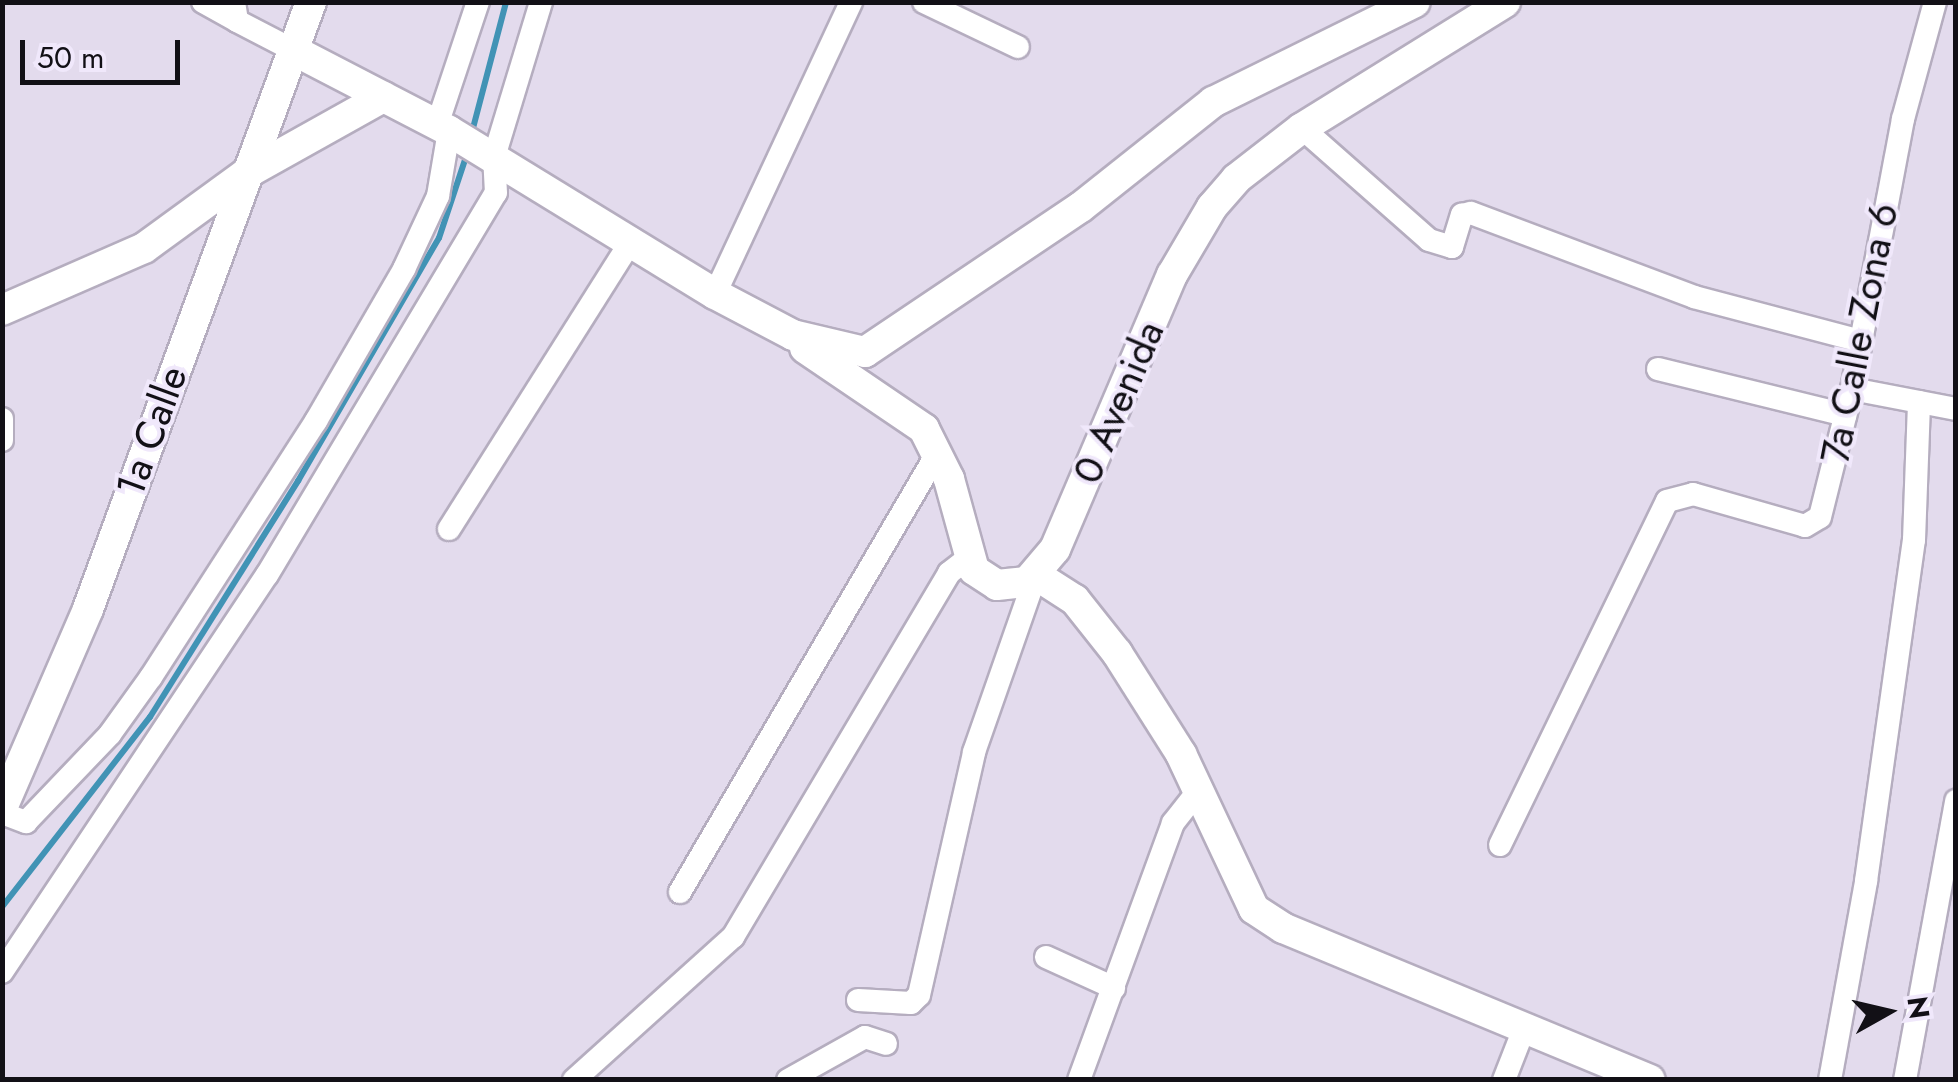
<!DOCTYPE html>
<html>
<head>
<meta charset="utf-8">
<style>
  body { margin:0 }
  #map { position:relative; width:1958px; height:1082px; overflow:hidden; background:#e3dbed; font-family:Jost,sans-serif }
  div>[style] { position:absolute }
  .stream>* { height:6px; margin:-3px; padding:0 3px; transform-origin:3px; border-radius:3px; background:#4193b5 }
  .roads { filter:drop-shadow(2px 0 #b5adbf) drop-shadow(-2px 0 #b5adbf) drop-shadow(0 2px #b5adbf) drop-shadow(0 -2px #b5adbf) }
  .street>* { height:22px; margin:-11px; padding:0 11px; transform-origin:11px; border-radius:11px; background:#fff }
  .secondary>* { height:30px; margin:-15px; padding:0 15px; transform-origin:15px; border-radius:15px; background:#fff }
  span { translate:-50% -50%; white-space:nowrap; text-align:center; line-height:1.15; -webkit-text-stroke:8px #f0e8fb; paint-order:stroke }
  .street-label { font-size:40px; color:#121016 }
  .frame { position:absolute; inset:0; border:5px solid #121016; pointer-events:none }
  .north { position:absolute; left:1838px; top:962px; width:100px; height:100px; -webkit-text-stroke:8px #f0e8fb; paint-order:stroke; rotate:82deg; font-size:28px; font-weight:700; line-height:40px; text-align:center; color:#121016 }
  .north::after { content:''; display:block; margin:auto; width:35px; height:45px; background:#121016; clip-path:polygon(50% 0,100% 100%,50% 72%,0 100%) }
  .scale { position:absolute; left:20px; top:40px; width:160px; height:45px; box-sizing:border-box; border:5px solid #121016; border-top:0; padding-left:12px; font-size:30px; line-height:35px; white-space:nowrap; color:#121016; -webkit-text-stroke:8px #f0e8fb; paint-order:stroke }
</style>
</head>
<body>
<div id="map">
  <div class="stream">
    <i style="left:472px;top:132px;width:134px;rotate:-75.3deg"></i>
    <i style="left:2px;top:907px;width:241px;rotate:-52.1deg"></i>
    <i style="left:150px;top:717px;width:279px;rotate:-57.9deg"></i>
    <i style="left:298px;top:481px;width:281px;rotate:-59.9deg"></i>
    <i style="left:439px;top:238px;width:89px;rotate:-71.6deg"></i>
  </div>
  <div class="roads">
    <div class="street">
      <i style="left:203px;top:2px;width:39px;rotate:29deg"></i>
      <i style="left:234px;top:2px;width:19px;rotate:81deg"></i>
      <i style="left:237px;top:21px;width:63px;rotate:27.4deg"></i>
      <i style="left:924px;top:2px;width:104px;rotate:25.6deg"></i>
      <i style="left:437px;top:125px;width:130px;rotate:-71.6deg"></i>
      <i style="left:1302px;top:128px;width:169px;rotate:41.4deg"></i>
      <i style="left:1429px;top:240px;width:24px;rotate:17deg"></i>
      <i style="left:1452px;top:247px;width:34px;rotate:-73deg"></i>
      <i style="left:1462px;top:215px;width:9px;rotate:-13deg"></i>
      <i style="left:1471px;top:213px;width:238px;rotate:20.6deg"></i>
      <i style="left:1694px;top:297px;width:172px;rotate:14.8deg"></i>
      <i style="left:715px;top:294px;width:322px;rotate:-65deg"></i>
      <i style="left:1658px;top:369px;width:193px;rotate:13.8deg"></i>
      <i style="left:1852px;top:389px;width:106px;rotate:10.9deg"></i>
      <i style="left:2px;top:419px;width:21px;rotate:90deg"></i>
      <i style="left:449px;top:529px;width:343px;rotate:-57.7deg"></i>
      <i style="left:2px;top:813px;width:26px;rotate:21deg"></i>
      <i style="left:26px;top:822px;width:122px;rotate:-46.3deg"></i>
      <i style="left:110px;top:734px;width:70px;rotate:-54.3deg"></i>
      <i style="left:151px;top:677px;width:305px;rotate:-57.2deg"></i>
      <i style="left:316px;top:421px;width:176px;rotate:-59.9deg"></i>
      <i style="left:404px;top:269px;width:81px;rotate:-65deg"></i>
      <i style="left:438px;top:196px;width:66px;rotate:-80.4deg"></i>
      <i style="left:1500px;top:845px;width:382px;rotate:-64.1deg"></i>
      <i style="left:1667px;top:501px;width:27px;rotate:-15deg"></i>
      <i style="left:1693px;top:494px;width:116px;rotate:15.9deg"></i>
      <i style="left:1805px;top:526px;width:17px;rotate:-31deg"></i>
      <i style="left:1820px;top:517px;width:132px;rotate:-76deg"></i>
      <i style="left:1852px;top:389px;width:275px;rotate:-79.3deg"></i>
      <i style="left:1903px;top:119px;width:121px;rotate:-74.7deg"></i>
      <i style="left:680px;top:892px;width:510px;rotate:-59.61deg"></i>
      <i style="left:1046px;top:957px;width:75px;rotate:24.5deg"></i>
      <i style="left:2px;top:972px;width:477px;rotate:-56.3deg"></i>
      <i style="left:267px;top:575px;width:445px;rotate:-59.1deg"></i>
      <i style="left:496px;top:193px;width:36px;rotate:-93deg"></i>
      <i style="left:494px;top:157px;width:162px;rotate:-73.1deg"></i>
      <i style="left:858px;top:1000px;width:53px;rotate:3.2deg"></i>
      <i style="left:911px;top:1003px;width:11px;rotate:-45deg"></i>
      <i style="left:919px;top:995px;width:249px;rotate:-77.2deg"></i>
      <i style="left:974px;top:752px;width:188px;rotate:-70.7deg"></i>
      <i style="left:574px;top:1080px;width:214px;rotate:-42deg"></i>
      <i style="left:733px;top:937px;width:423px;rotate:-59.3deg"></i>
      <i style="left:949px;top:573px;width:23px;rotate:-38deg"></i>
      <i style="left:788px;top:1080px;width:88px;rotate:-29.2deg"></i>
      <i style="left:865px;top:1037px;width:22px;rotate:18deg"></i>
      <i style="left:1079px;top:1080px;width:274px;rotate:-69.9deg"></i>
      <i style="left:1173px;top:823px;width:42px;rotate:-51.8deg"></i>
      <i style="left:1504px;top:1080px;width:58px;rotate:-68.7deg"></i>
      <i style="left:1830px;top:1080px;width:202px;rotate:-79.7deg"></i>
      <i style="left:1866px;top:881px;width:344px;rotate:-82deg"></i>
      <i style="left:1914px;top:540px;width:138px;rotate:-87.9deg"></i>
      <i style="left:1905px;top:1080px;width:284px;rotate:-79.6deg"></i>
    </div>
    <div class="secondary">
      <i style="left:293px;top:50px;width:176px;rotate:27.4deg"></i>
      <i style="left:449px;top:131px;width:312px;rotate:31.5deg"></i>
      <i style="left:715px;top:294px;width:88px;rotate:27.7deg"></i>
      <i style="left:793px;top:335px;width:74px;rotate:13.3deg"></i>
      <i style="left:865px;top:352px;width:260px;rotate:-33.9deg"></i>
      <i style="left:1081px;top:207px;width:169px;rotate:-38.5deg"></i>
      <i style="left:1213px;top:102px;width:225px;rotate:-26.3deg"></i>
      <i style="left:2px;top:310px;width:155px;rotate:-23.6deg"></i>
      <i style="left:144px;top:248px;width:127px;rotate:-36.1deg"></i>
      <i style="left:247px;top:173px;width:156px;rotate:-29.2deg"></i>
      <i style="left:805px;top:348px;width:144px;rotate:34.2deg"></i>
      <i style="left:924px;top:429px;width:56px;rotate:63.4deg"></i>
      <i style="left:949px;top:479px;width:94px;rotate:74.6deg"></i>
      <i style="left:974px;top:570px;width:27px;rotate:33deg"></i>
      <i style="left:997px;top:585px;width:30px;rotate:-6deg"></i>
      <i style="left:1027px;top:582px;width:43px;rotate:-49.7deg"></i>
      <i style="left:1055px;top:549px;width:298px;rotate:-66.9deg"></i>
      <i style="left:1172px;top:275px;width:79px;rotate:-59.5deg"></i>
      <i style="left:1212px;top:207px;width:37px;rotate:-49deg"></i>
      <i style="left:1236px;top:179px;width:83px;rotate:-37.7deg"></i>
      <i style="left:1302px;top:128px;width:239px;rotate:-31.8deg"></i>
      <i style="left:1036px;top:575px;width:46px;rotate:32.7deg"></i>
      <i style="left:1075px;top:600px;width:68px;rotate:51.6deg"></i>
      <i style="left:1117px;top:653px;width:120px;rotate:57.6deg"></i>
      <i style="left:1181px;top:754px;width:171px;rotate:64.8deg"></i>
      <i style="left:1254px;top:909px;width:35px;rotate:33deg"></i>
      <i style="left:1283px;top:928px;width:397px;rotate:22.5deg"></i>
      <i style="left:2px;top:808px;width:217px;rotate:-66.6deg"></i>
      <i style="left:88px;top:609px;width:647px;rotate:-69.83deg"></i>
    </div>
  </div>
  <div class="street-label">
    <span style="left:1859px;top:333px;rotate:-79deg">7a Calle Zona 6</span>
    <span style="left:1118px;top:402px;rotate:-67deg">0 Avenida</span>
    <span style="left:151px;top:431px;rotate:-70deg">1a Calle</span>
  </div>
  <div class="frame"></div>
  <div class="north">N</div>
  <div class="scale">50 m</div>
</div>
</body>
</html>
